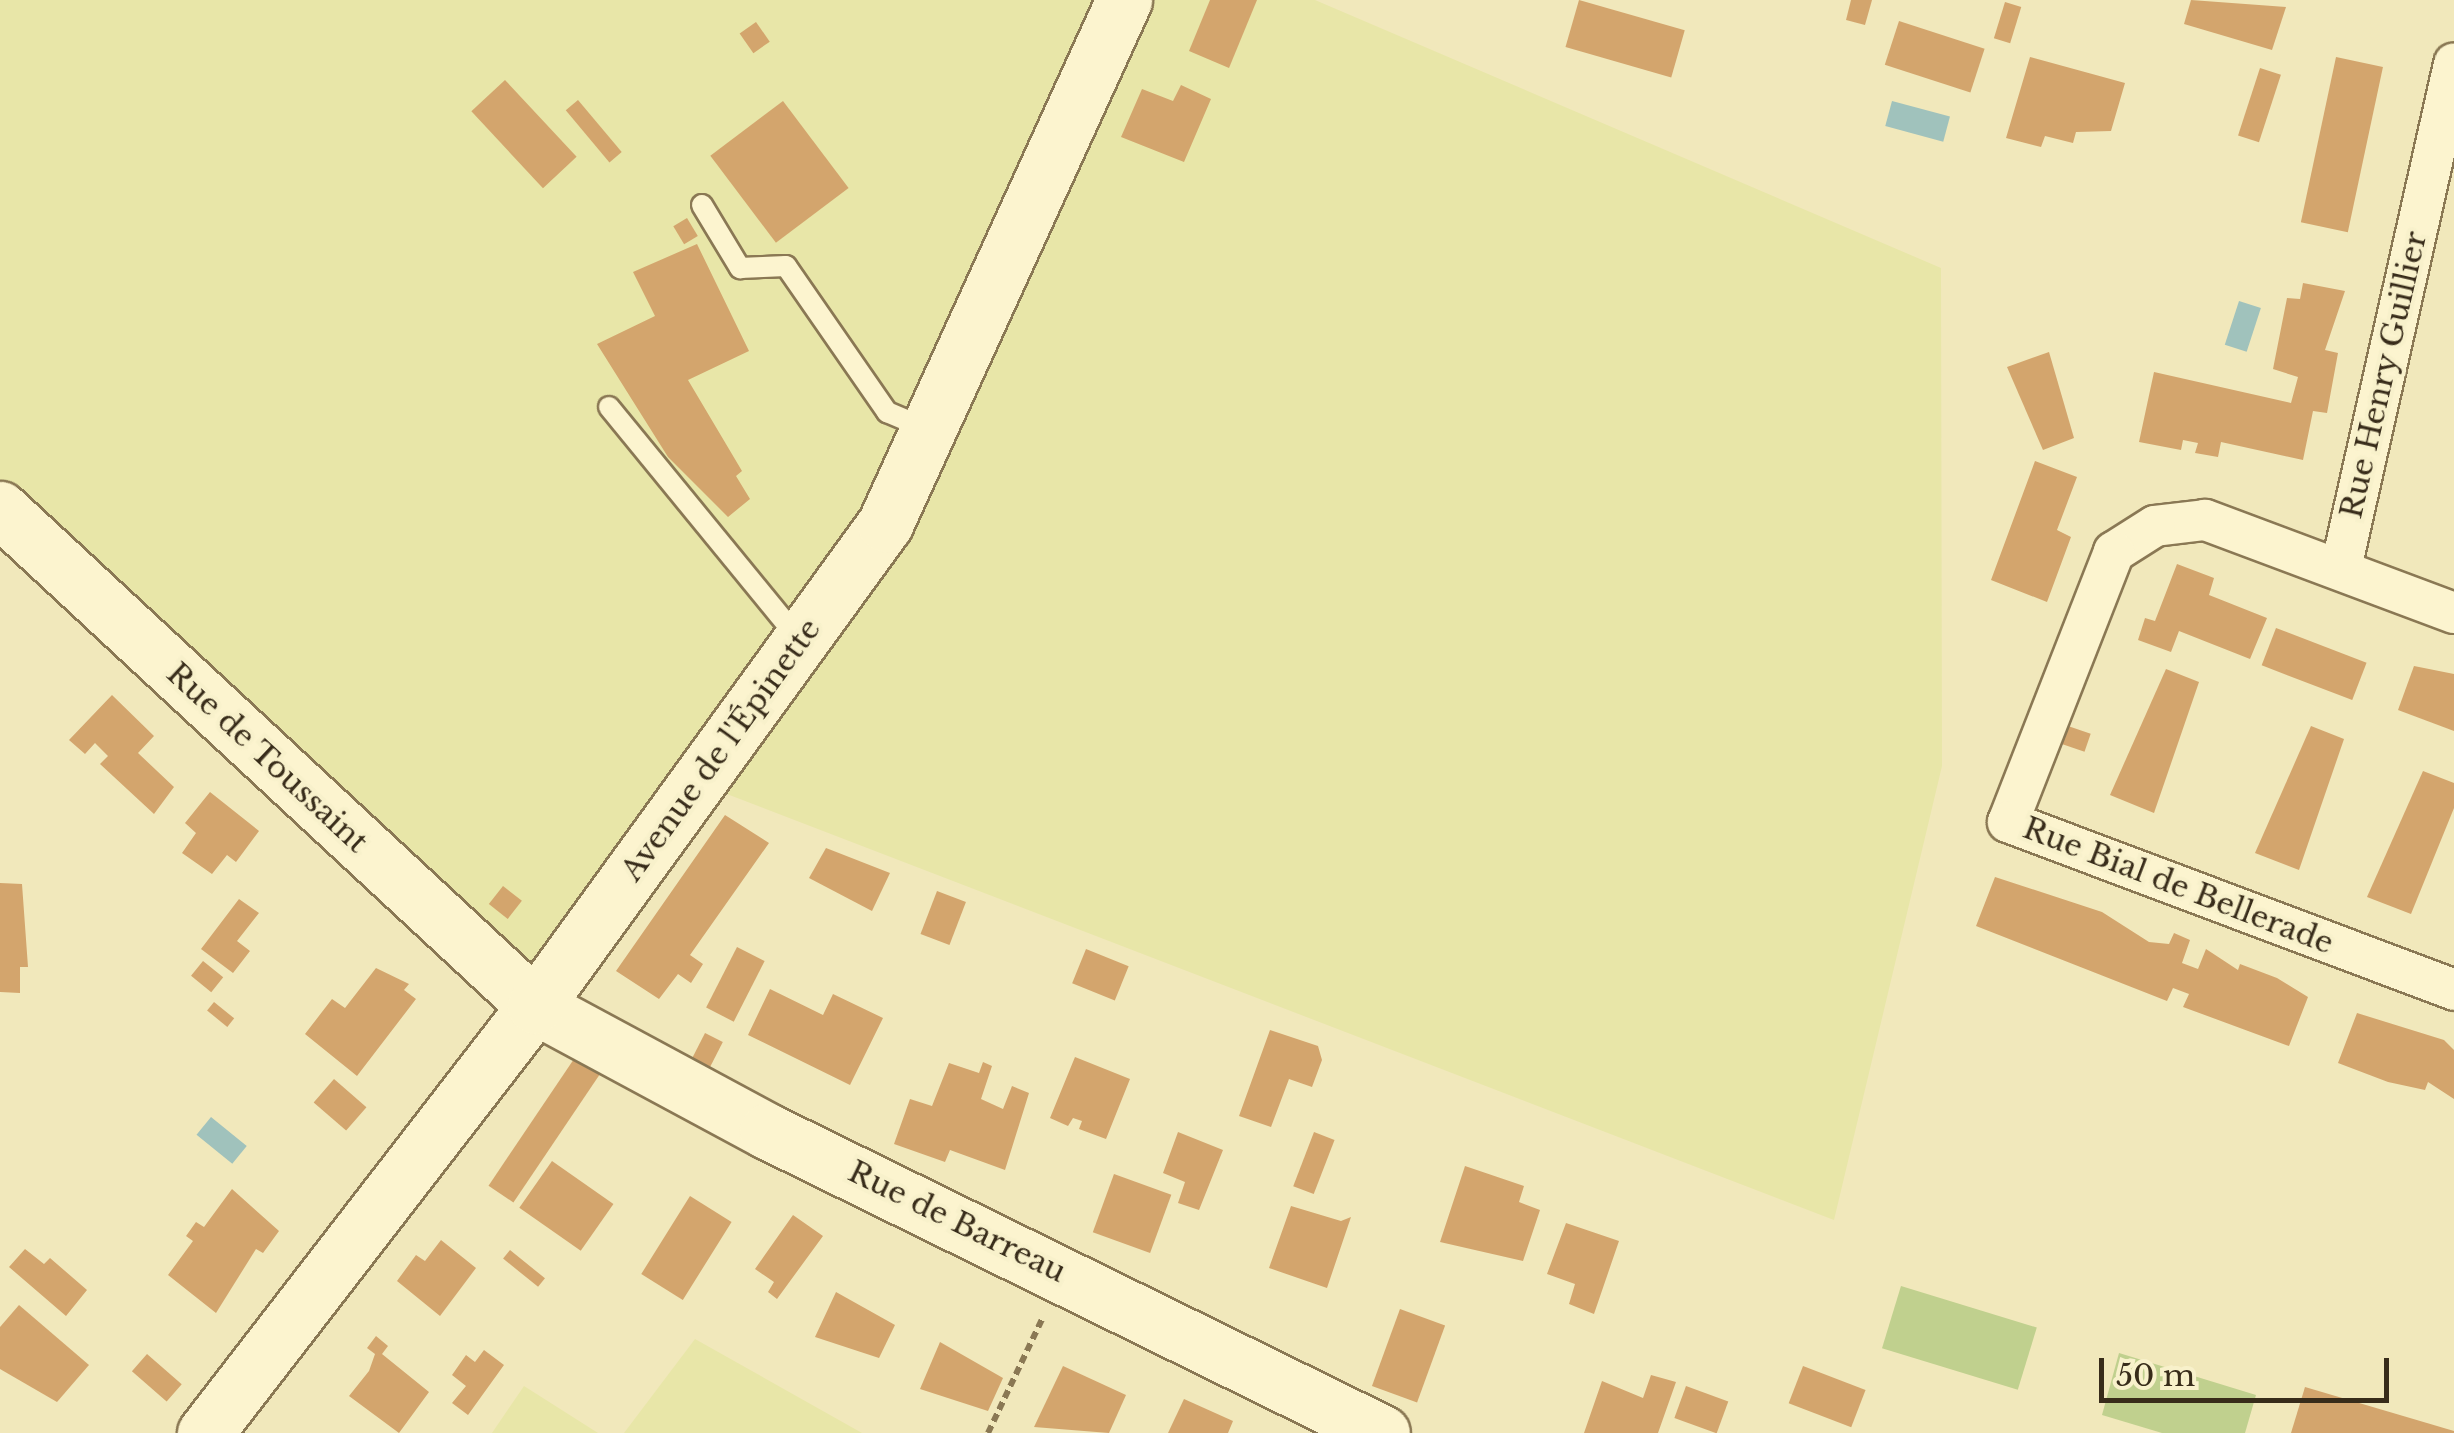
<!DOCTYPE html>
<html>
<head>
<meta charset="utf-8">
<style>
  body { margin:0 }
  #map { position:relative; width:2454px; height:1433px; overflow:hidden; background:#f1e8bb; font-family:"Libre Baskerville",serif }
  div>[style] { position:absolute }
  .farmland>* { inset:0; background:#e8e6a8 }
  .green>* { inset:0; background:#c0d08e; transform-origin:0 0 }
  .water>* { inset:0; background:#a0c2bc; transform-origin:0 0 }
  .building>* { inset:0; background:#d3a56d; transform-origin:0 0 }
  .path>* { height:6px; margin-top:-3px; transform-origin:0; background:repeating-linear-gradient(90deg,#8a7854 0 8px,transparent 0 13px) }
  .roads { filter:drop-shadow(2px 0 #8a7854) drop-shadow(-2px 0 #8a7854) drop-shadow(0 2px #8a7854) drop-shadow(0 -2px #8a7854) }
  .lane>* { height:20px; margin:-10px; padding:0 10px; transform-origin:10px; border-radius:10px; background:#fcf4cf }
  .street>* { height:40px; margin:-20px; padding:0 20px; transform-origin:20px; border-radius:20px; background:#fcf4cf }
  .secondary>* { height:55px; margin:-27.5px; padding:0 27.5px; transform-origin:27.5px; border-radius:27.5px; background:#fcf4cf }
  span { translate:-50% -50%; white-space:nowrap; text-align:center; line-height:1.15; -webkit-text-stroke:8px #f8f1cb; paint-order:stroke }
  .street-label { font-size:30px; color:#382c1a }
  .scale { position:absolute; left:2099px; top:1358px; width:290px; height:45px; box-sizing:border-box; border:5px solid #382c1a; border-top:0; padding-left:12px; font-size:30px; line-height:35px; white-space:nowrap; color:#382c1a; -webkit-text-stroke:8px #f8f1cb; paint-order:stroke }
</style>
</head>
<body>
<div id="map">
  <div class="farmland">
    <i style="clip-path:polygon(0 0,1315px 0,1941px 268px,1942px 766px,1834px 1220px,680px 776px,527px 966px,0 490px)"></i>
    <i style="clip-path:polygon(695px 1339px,862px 1433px,624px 1433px)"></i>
    <i style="clip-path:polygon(524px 1386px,598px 1433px,492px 1433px)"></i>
  </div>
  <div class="green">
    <i style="left:1901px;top:1286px;width:142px;height:65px;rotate:17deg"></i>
    <i style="clip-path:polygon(2119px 1353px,2256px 1395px,2245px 1433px,2162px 1433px,2102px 1415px)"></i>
  </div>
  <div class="water">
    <i style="left:1892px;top:101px;width:60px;height:26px;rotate:15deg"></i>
    <i style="left:2239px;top:301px;width:23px;height:46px;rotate:18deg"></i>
    <i style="left:211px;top:1117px;width:46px;height:23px;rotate:39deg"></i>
  </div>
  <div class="building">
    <i style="clip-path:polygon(1210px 0,1257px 0,1229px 68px,1189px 51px)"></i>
    <i style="left:1579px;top:0;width:110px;height:49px;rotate:16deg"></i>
    <i style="clip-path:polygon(1851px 0,1872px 0,1865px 25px,1846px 20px)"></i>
    <i style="clip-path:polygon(2191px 0,2286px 7px,2272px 50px,2184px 24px)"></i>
    <i style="left:2005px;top:2px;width:17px;height:38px;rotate:17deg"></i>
    <i style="left:1899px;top:21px;width:90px;height:46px;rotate:18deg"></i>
    <i style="left:756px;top:22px;width:24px;height:20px;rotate:55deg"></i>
    <i style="clip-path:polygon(2030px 57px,2125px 83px,2111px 131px,2076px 132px,2073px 143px,2045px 136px,2041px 147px,2006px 138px)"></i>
    <i style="left:2336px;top:57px;width:48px;height:169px;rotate:12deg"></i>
    <i style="left:2260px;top:68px;width:22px;height:71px;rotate:18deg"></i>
    <i style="left:505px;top:80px;width:105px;height:46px;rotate:47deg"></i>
    <i style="clip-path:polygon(1181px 85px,1211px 99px,1184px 162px,1121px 137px,1142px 89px,1173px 101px)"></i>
    <i style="left:578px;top:100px;width:68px;height:16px;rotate:50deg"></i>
    <i style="left:783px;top:101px;width:109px;height:91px;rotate:53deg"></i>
    <i style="left:687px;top:218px;width:21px;height:16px;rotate:59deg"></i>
    <i style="clip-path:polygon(697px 244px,749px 351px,688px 380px,742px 471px,736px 476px,750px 499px,728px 517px,668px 457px,597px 344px,655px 316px,633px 272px)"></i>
    <i style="clip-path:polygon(2303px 283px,2345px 291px,2325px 350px,2338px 353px,2327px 413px,2313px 411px,2303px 460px,2221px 442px,2218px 457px,2195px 453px,2198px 443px,2183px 440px,2181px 450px,2139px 442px,2154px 372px,2291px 403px,2298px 377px,2273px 369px,2287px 298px,2300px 299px)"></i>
    <i style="clip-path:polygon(2049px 352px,2074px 438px,2043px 450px,2007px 367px)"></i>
    <i style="clip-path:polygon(2035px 461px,2077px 477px,2057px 530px,2071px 537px,2047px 602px,1991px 580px)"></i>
    <i style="clip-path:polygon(2177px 564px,2214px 578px,2209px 595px,2267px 618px,2250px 659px,2179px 631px,2171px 652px,2138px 640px,2145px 618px,2155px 621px)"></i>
    <i style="left:2276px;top:628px;width:97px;height:40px;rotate:21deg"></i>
    <i style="clip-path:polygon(2414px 666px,2454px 674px,2454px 731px,2398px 710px)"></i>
    <i style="clip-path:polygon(2166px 669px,2199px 682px,2154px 813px,2110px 795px)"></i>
    <i style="clip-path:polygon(112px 695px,154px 736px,138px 753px,174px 787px,154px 814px,100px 764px,108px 756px,95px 743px,85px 754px,69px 740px)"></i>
    <i style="left:2068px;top:726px;width:24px;height:19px;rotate:19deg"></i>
    <i style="clip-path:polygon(2311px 726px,2344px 739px,2299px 870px,2255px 853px)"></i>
    <i style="clip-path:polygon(2423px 771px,2454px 783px,2454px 808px,2411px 914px,2367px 897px)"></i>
    <i style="clip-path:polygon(210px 792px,259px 831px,236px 862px,227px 855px,212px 874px,182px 853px,196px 833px,185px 823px)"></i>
    <i style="clip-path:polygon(725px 815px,769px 843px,690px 955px,703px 964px,691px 983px,678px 974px,659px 999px,616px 971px)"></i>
    <i style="clip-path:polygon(826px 848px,890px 873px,872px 911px,809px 878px)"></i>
    <i style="clip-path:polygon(1995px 877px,2102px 912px,2149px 942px,2169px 944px,2174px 933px,2190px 940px,2182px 963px,2198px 969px,2206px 949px,2238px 970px,2240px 964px,2277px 978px,2308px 997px,2289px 1046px,2183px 1007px,2189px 994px,2173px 988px,2167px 1001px,1976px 926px)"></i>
    <i style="clip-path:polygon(0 883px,22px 884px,28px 967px,20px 967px,20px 993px,0 992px)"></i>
    <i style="left:503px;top:886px;width:24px;height:23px;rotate:38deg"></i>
    <i style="left:937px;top:891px;width:31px;height:46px;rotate:21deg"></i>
    <i style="clip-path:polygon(239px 899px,259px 913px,237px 941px,250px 951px,233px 973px,201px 949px)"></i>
    <i style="left:737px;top:947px;width:31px;height:68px;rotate:27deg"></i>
    <i style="left:1086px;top:949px;width:46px;height:37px;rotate:22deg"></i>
    <i style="left:203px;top:961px;width:26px;height:19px;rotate:39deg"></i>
    <i style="clip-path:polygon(376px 968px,409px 984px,404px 990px,416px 999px,357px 1076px,305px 1034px,332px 999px,345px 1008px)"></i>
    <i style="clip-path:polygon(770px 989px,823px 1015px,833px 994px,883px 1018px,850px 1085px,748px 1035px)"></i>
    <i style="left:214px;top:1002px;width:26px;height:11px;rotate:39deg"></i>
    <i style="clip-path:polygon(2357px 1013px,2444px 1040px,2454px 1050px,2454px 1099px,2428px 1082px,2425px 1090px,2388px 1082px,2338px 1063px)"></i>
    <i style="clip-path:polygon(1270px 1030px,1318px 1046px,1322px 1060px,1312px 1087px,1289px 1079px,1271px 1127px,1239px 1116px)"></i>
    <i style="left:705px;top:1033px;width:20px;height:34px;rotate:27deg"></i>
    <i style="left:578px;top:1053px;width:30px;height:160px;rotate:34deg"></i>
    <i style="clip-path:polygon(1075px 1057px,1130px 1079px,1106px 1139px,1079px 1129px,1082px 1121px,1073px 1118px,1068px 1126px,1050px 1118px)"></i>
    <i style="clip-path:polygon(983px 1062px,992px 1066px,981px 1099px,1003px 1109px,1012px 1086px,1029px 1093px,1005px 1170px,950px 1150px,945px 1162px,894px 1144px,910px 1099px,932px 1106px,949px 1063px,979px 1073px)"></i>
    <i style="left:334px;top:1079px;width:43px;height:31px;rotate:41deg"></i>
    <i style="clip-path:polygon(1178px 1132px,1223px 1150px,1199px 1210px,1178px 1203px,1185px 1182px,1163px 1173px)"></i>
    <i style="left:1314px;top:1132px;width:22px;height:58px;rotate:21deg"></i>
    <i style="left:552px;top:1161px;width:75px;height:57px;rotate:35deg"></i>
    <i style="clip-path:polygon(1465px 1166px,1524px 1186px,1519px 1202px,1540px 1210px,1523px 1261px,1440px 1242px)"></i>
    <i style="left:1114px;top:1174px;width:61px;height:62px;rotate:20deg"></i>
    <i style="clip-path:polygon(232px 1189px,279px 1231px,263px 1253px,256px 1249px,216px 1313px,168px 1275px,193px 1241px,186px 1236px,196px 1222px,204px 1227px)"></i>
    <i style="left:690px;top:1196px;width:49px;height:92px;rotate:32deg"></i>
    <i style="clip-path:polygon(1291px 1206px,1341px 1221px,1351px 1217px,1327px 1288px,1269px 1268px)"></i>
    <i style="clip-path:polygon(793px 1215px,823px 1236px,777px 1299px,768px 1292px,774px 1282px,755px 1269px)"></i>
    <i style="clip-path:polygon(1566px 1223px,1619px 1241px,1594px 1314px,1569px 1304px,1575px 1284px,1547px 1274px)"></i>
    <i style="clip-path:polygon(441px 1240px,476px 1268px,440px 1316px,397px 1281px,416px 1255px,425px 1261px)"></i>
    <i style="clip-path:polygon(25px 1249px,44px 1264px,50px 1258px,87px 1290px,66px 1316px,9px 1267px)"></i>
    <i style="left:510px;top:1250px;width:45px;height:11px;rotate:39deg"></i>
    <i style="clip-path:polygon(836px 1292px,895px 1325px,879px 1358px,815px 1337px)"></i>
    <i style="clip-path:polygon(19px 1305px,89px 1365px,57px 1402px,0 1369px,0 1327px)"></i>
    <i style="left:1400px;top:1309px;width:48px;height:82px;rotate:20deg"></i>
    <i style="clip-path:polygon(376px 1336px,388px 1346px,382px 1354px,429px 1392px,399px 1433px,349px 1396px,369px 1371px,375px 1354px,367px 1348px)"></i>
    <i style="clip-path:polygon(940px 1342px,1003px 1378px,988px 1411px,920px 1389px)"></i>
    <i style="clip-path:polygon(484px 1350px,504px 1365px,468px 1415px,452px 1403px,466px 1386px,452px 1375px,466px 1355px,475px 1362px)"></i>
    <i style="left:147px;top:1354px;width:46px;height:23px;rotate:41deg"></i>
    <i style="clip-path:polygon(1063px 1366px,1126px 1395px,1109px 1433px,1034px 1427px)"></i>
    <i style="left:1803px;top:1366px;width:67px;height:40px;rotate:21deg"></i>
    <i style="clip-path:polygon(1651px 1375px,1676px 1382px,1658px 1433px,1584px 1433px,1602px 1381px,1643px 1398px)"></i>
    <i style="left:1686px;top:1386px;width:45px;height:34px;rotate:20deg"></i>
    <i style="clip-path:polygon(2305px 1387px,2454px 1431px,2454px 1433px,2291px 1433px)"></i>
    <i style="clip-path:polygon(1184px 1399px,1233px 1421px,1228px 1433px,1168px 1433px)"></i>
  </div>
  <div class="path">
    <i style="left:988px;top:1433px;width:128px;rotate:-64.6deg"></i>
  </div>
  <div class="roads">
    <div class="lane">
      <i style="left:702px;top:205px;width:74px;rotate:58.9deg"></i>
      <i style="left:740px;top:268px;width:46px;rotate:-2.5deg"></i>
      <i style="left:786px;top:266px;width:178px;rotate:55.3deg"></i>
      <i style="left:887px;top:412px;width:43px;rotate:23deg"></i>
      <i style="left:609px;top:407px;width:300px;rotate:50.7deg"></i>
    </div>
    <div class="street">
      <i style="left:2341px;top:568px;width:517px;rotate:-77.36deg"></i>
      <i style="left:2454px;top:613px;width:266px;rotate:-159.5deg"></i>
      <i style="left:2205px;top:520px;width:50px;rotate:173.2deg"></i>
      <i style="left:2155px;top:526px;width:49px;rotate:147.6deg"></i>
      <i style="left:2114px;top:552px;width:290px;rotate:111.4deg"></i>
      <i style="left:2008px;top:822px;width:477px;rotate:20.6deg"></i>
    </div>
    <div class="secondary">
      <i style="left:0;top:509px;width:730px;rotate:42.89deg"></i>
      <i style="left:535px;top:1006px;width:264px;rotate:28.3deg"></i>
      <i style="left:767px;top:1131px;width:685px;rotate:26.15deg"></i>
      <i style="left:205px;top:1433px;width:540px;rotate:-52.3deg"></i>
      <i style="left:535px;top:1006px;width:596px;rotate:-54.02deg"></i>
      <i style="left:885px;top:524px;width:576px;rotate:-65.48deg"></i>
    </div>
  </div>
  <div class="street-label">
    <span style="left:2384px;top:375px;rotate:-77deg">Rue Henry Guillier</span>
    <span style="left:721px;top:750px;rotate:-54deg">Avenue de l'Épinette</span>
    <span style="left:267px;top:758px;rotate:43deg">Rue de Toussaint</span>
    <span style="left:2178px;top:886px;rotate:21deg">Rue Bial de Bellerade</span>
    <span style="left:957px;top:1222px;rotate:26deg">Rue de Barreau</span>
  </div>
  <div class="scale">50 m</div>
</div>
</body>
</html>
